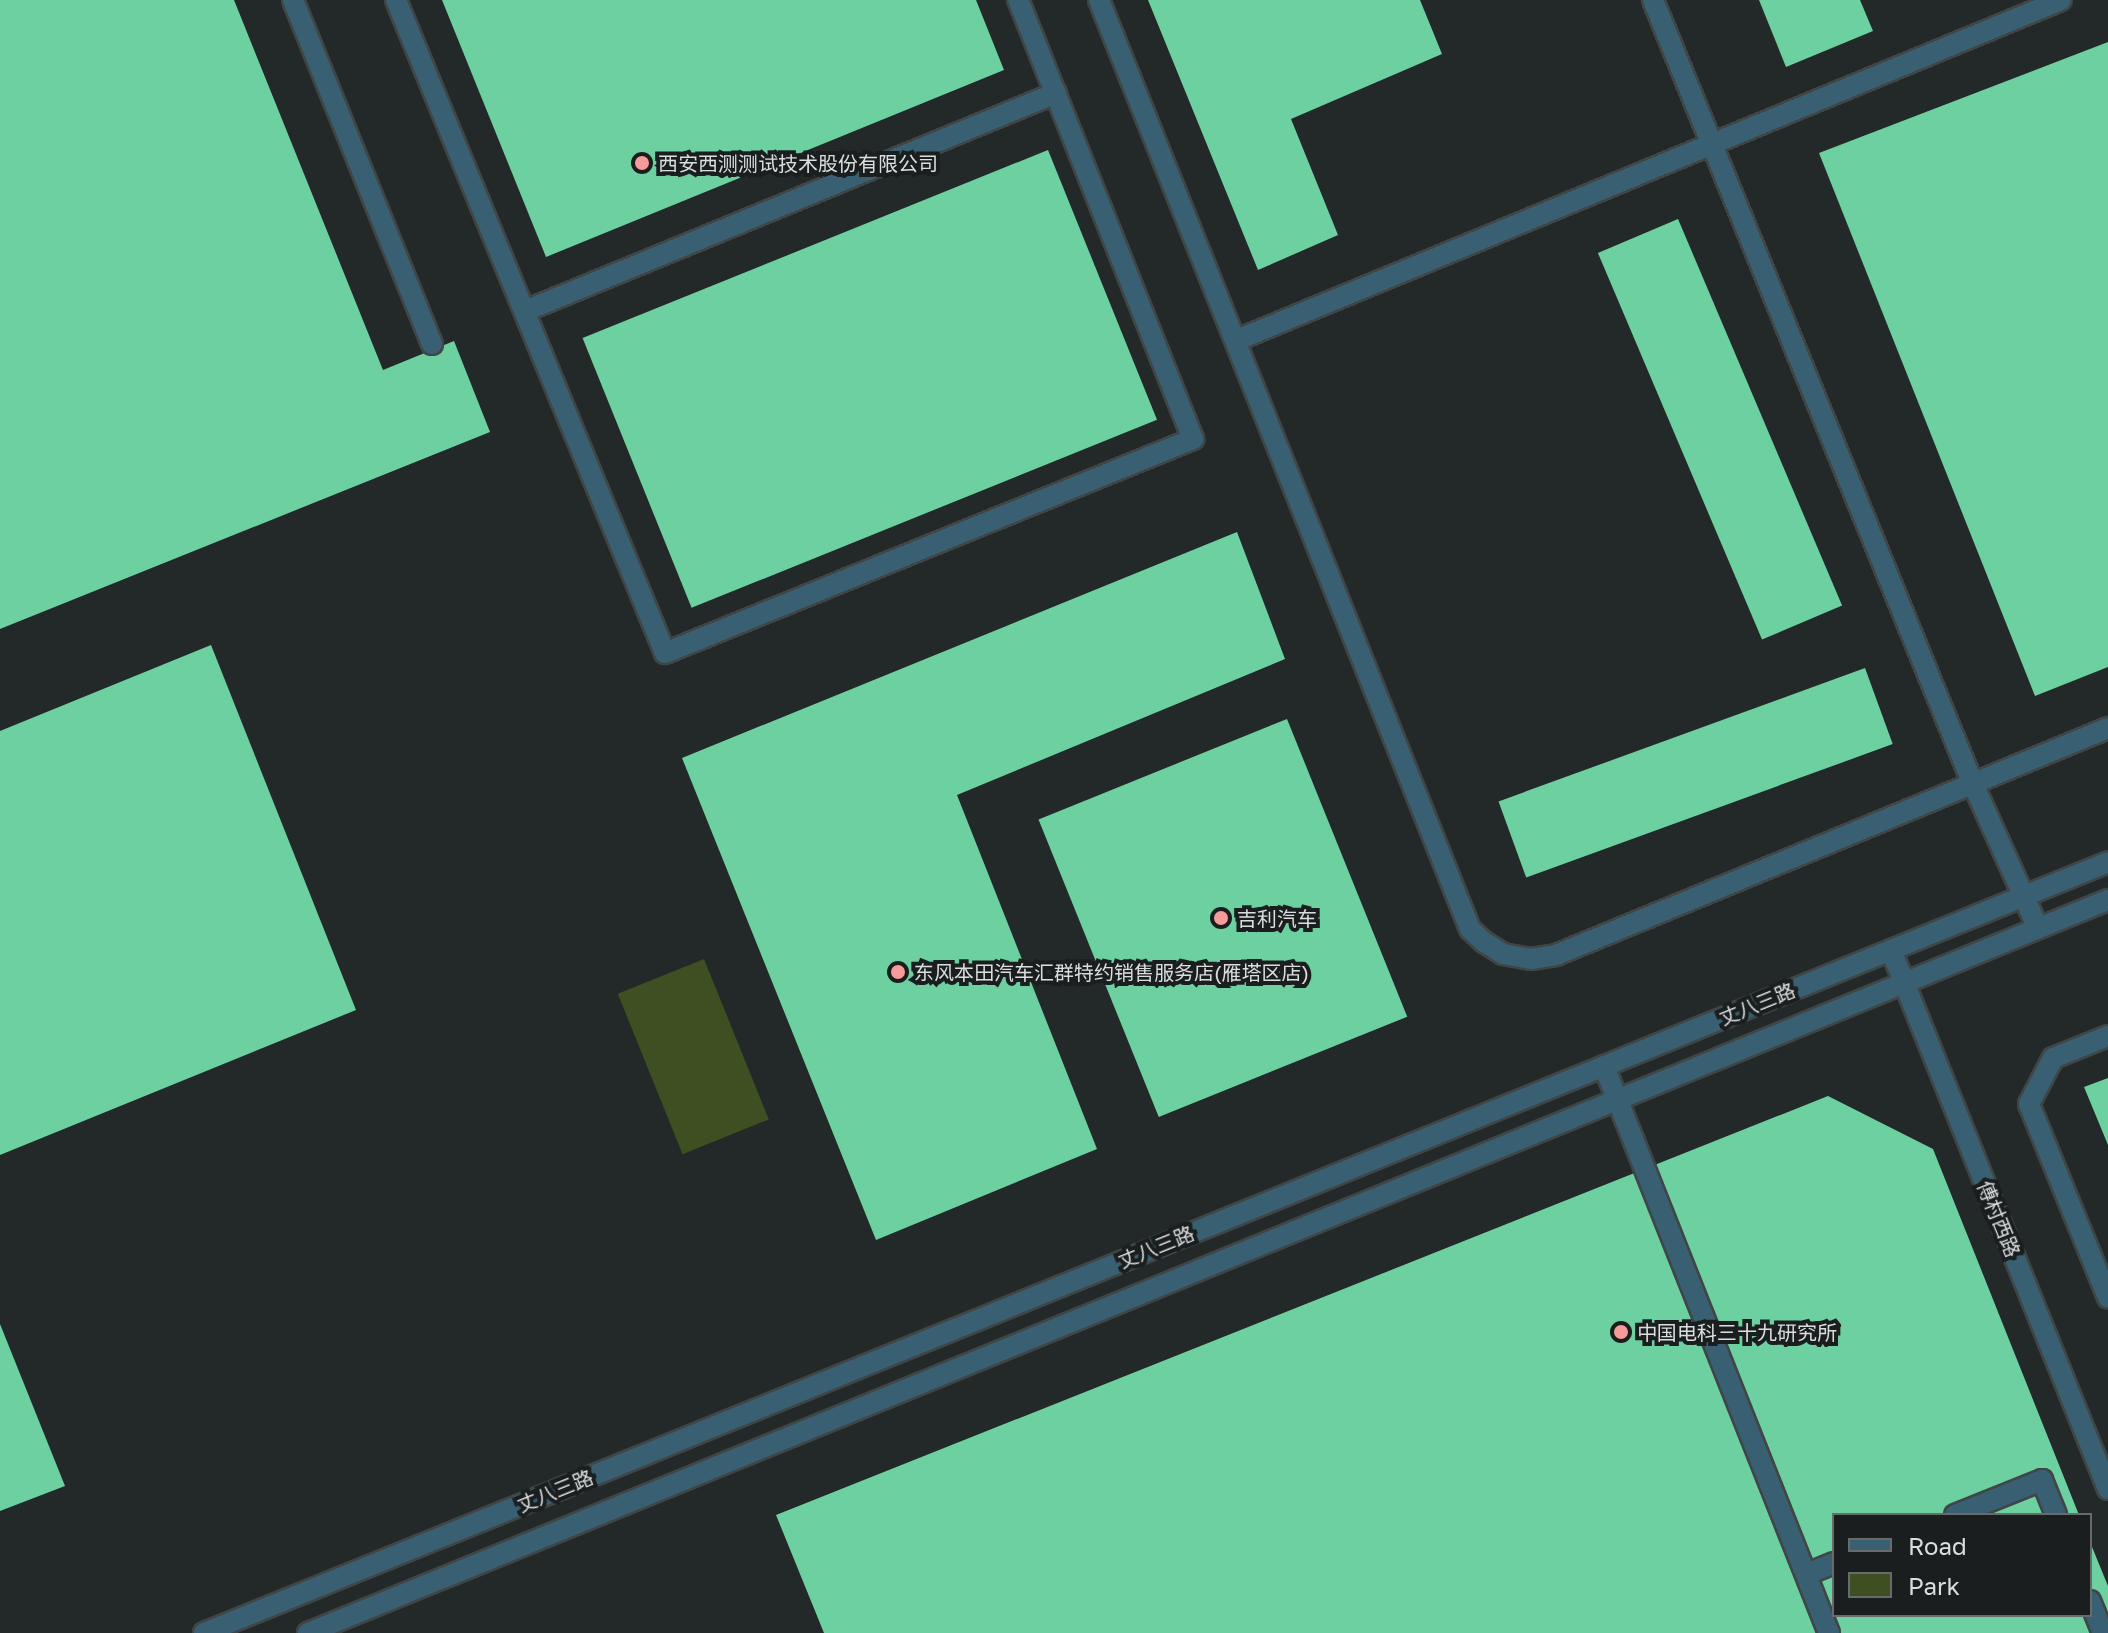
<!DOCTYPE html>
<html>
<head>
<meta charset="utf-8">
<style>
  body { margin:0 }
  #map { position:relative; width:2108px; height:1633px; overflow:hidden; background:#232828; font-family:"Golos Text","Noto Sans SC",sans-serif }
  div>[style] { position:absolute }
  .green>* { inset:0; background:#3e4f22; transform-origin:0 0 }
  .building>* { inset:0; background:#6dd0a0; transform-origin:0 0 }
  .roads { filter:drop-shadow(2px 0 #404545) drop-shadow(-2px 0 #404545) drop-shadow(0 2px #404545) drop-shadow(0 -2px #404545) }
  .minor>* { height:20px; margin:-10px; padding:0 10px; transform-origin:10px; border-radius:10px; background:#395f72 }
  .dots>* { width:22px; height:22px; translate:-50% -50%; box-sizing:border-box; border:4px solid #1a1e1e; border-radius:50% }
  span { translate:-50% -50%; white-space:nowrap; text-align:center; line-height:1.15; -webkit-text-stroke:8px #1a1e1e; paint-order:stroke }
  .poi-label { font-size:20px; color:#dbdede }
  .left { translate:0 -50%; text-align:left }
  .street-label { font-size:20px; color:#dbdede }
  .legend { position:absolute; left:1832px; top:1513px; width:260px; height:104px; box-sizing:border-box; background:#1a1e1e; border:2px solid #676b6b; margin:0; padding:10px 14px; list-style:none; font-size:24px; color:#dbdede }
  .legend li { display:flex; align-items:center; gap:16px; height:40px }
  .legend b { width:40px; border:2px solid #676b6b }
</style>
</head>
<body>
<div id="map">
  <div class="green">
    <i style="left:704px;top:959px;width:173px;height:93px;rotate:68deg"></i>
  </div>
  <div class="building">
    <i style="clip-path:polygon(0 0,234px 0,383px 370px,454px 341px,490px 432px,0 629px)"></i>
    <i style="clip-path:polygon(442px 0,976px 0,1004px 70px,546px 257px)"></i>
    <i style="clip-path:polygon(1148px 0,1420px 0,1442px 54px,1291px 119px,1338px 235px,1258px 270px)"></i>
    <i style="clip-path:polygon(1759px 0,1860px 0,1873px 31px,1786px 67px)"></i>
    <i style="clip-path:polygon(2108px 42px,2108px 667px,2035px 696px,1819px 153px)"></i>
    <i style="left:1048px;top:150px;width:291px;height:502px;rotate:68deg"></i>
    <i style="left:1678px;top:219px;width:420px;height:87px;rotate:67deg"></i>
    <i style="clip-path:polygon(1237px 532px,1285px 659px,957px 795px,1097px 1149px,876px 1240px,682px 758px)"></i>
    <i style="clip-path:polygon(211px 645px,356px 1010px,0 1155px,0 731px)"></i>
    <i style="left:1865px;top:668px;width:81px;height:390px;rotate:70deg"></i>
    <i style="left:1287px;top:719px;width:321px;height:268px;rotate:68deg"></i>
    <i style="clip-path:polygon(2108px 1078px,2108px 1145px,2084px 1087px)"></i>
    <i style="clip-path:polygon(1828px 1096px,1933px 1149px,2079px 1515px,1834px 1515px,1834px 1615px,2090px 1615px,2090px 1542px,2108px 1586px,2108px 1633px,824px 1633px,776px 1515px)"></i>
    <i style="clip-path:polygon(0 1324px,65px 1486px,0 1511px)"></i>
  </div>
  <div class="roads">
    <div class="minor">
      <i style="left:293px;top:0;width:371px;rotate:68deg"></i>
      <i style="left:396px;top:0;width:706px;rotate:67.61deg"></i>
      <i style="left:665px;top:653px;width:570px;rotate:-22.06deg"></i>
      <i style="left:1193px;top:439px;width:473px;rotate:-111.7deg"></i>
      <i style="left:1099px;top:0;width:1000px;rotate:68.23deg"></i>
      <i style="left:1470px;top:929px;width:19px;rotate:43deg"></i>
      <i style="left:1484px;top:942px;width:22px;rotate:32deg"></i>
      <i style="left:1503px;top:954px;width:28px;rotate:10deg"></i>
      <i style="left:1531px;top:959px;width:25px;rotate:-9deg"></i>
      <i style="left:1556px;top:955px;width:597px;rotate:-22.35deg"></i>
      <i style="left:1653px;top:0;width:847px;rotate:67.8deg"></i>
      <i style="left:1973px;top:784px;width:158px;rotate:65.7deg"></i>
      <i style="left:525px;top:311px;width:574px;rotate:-22.32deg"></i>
      <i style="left:1237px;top:340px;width:891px;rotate:-22.42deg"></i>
      <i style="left:1891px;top:950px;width:581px;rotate:68.07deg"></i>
      <i style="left:2108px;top:1036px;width:59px;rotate:158.2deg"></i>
      <i style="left:2053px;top:1058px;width:52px;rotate:117.6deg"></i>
      <i style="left:2029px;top:1104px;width:209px;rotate:67.8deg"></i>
      <i style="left:1604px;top:1066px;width:610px;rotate:68.36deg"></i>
      <i style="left:1955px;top:1515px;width:94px;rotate:-21.9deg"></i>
      <i style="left:2042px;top:1480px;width:38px;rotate:68deg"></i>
      <i style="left:1807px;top:1574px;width:29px;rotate:-22deg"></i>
      <i style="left:2090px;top:1601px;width:35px;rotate:68deg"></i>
      <i style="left:204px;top:1633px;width:2054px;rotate:-22.04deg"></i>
      <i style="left:308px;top:1633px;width:1944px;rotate:-22.16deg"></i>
    </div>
  </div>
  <div class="dots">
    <i style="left:642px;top:163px;background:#f59b98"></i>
    <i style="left:1221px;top:918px;background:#f59b98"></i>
    <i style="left:898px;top:972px;background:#f59b98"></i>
    <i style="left:1621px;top:1332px;background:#f59b98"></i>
  </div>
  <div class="poi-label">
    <span class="left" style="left:658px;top:163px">西安西测测试技术股份有限公司</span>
    <span class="left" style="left:1237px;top:918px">吉利汽车</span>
    <span class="left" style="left:914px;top:972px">东风本田汽车汇群特约销售服务店(雁塔区店)</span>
    <span class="left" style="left:1637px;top:1332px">中国电科三十九研究所</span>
  </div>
  <div class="street-label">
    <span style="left:1757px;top:1004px;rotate:-22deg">丈八三路</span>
    <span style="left:1999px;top:1219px;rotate:68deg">傅村西路</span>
    <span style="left:1156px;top:1247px;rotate:-22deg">丈八三路</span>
    <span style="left:555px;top:1491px;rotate:-22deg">丈八三路</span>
  </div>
  <ul class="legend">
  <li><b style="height:10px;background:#395f72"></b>Road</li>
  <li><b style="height:22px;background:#3e4f22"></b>Park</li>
  </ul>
</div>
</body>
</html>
